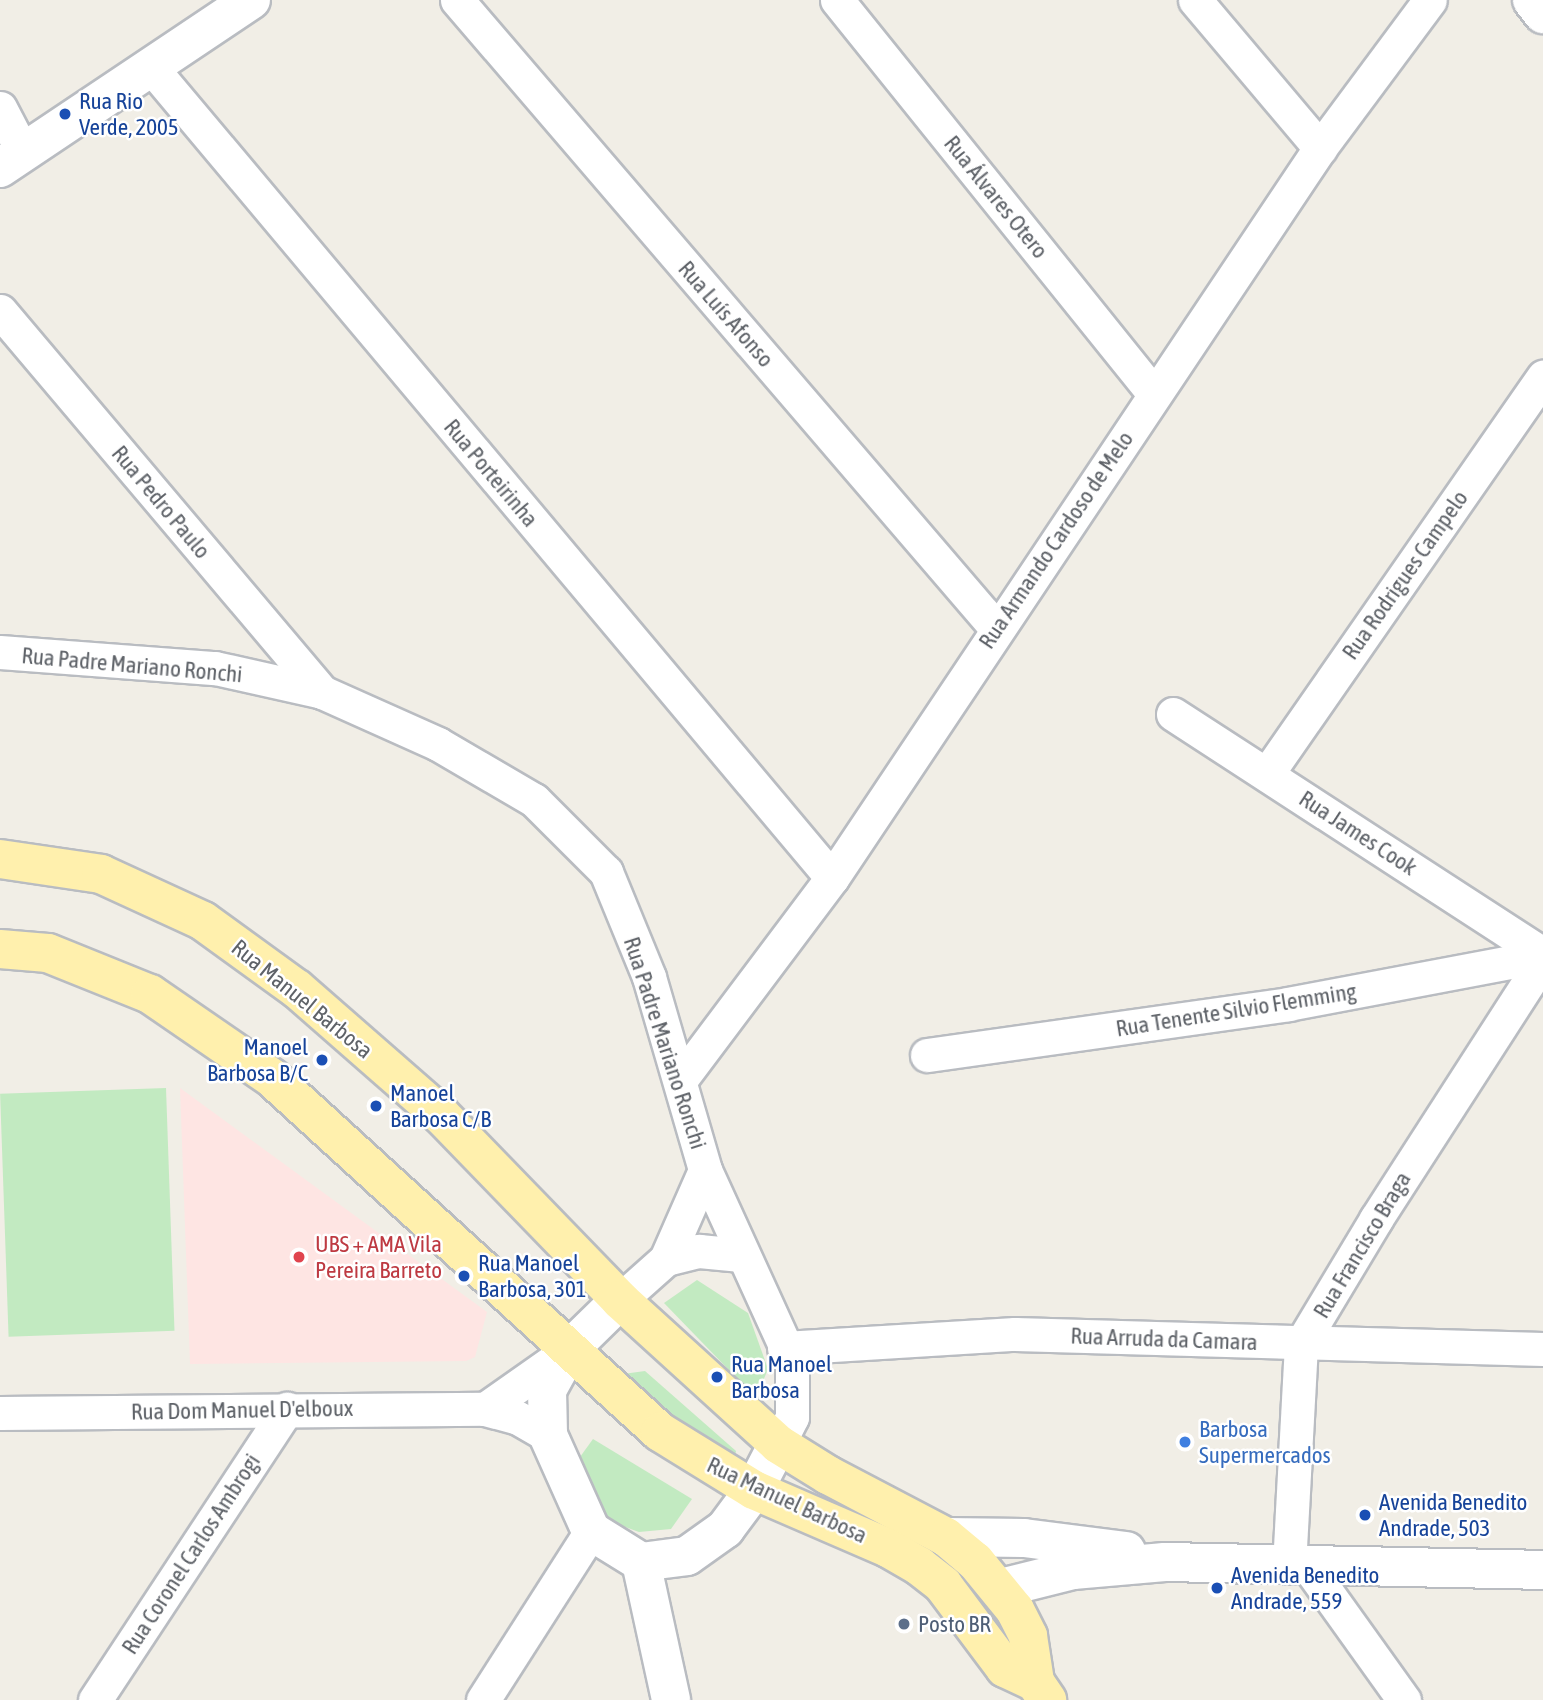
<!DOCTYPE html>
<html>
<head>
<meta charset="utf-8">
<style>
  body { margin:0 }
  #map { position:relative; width:1543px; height:1700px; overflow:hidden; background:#f1eee6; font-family:"Asap Condensed",sans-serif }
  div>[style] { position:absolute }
  .medical>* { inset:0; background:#fee5e3 }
  .green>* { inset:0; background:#c2eac1; transform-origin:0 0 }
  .roads { filter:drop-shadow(2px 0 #b9bcc1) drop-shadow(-2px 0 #b9bcc1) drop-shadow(0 2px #b9bcc1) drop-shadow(0 -2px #b9bcc1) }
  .minor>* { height:33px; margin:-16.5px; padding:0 16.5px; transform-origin:16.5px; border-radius:16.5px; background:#fff }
  .tertiary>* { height:38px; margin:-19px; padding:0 19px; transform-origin:19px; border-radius:19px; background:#fff }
  .secondary>* { height:38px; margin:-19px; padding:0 19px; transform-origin:19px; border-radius:19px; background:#fff }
  .primary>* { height:38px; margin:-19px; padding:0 19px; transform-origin:19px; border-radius:19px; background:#fff0ad }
  .dots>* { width:19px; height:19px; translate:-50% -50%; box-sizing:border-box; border:4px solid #fff; border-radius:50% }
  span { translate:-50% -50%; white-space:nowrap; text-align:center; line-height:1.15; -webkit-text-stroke:5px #fff; paint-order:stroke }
  .transit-label { font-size:23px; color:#164399 }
  .left { translate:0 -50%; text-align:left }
  .right { translate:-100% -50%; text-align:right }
  .street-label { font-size:23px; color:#5e6268 }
  .health-label { font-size:23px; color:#be3a42 }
  .shop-label { font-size:23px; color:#366cbe }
  .service-label { font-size:23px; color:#4e5e75 }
</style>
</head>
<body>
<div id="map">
  <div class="medical">
    <i style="clip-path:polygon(180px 1088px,487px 1312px,475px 1357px,466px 1361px,190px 1364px)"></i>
  </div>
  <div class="green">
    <i style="left:166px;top:1088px;width:243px;height:166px;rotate:88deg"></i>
    <i style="clip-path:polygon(697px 1280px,748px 1313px,768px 1369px,756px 1398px,664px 1303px)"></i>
    <i style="clip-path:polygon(645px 1371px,736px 1451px,733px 1465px,718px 1465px,623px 1374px)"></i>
    <i style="clip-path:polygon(593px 1439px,692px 1499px,671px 1529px,639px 1532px,606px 1520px,580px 1457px)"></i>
  </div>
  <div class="roads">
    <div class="minor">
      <i style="left:457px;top:0;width:828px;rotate:49.36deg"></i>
      <i style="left:837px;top:0;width:506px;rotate:51.18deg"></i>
      <i style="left:1195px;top:0;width:194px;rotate:49.8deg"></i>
      <i style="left:151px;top:67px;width:1059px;rotate:49.98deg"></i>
      <i style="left:0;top:108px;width:50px;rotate:62.4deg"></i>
      <i style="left:0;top:311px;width:499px;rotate:49.8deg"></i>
      <i style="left:0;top:652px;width:216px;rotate:4.3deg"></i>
      <i style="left:215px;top:668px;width:110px;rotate:12.6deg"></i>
      <i style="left:322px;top:692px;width:127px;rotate:24.1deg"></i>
      <i style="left:438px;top:744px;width:111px;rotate:30.3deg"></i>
      <i style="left:534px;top:800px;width:102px;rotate:45deg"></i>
      <i style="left:606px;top:872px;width:113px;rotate:67.7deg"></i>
      <i style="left:649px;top:977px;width:201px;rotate:73.8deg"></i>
      <i style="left:705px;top:1170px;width:210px;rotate:65.5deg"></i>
      <i style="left:792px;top:1361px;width:56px;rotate:90deg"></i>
      <i style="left:792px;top:1417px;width:30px;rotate:117deg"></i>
      <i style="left:1173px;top:714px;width:441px;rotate:33deg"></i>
      <i style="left:1267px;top:774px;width:484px;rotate:-55.2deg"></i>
      <i style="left:927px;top:1055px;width:365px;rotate:-8deg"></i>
      <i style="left:1288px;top:1004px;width:259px;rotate:-10.7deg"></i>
      <i style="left:681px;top:1079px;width:251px;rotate:-53.1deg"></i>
      <i style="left:832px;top:878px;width:878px;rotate:-56.24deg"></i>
      <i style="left:1320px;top:148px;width:184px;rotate:-53.4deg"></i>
      <i style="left:666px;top:1259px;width:97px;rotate:-66.3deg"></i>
      <i style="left:620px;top:1300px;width:62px;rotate:-41.7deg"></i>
      <i style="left:666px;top:1259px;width:34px;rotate:-14deg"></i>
      <i style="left:699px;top:1251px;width:42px;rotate:5.4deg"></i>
      <i style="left:784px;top:1348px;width:231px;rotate:-3.5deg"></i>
      <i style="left:1015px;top:1334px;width:528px;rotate:1.63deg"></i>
      <i style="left:485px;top:1409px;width:103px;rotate:-35.1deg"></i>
      <i style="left:0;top:1413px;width:485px;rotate:-0.5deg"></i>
      <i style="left:485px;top:1409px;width:34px;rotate:15deg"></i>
      <i style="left:518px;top:1418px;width:34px;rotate:30deg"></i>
      <i style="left:1289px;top:1566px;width:222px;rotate:-86.9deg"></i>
      <i style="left:1301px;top:1344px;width:146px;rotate:-59deg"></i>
      <i style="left:1376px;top:1219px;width:308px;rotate:-57.2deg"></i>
      <i style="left:1308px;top:1566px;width:165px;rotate:54.4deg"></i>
      <i style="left:95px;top:1700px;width:349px;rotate:-56.6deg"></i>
      <i style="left:483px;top:1700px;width:201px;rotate:-57.4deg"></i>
    </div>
    <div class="tertiary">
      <i style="left:0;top:168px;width:302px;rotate:-33.8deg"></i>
      <i style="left:620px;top:1300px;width:71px;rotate:135.6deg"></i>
      <i style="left:569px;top:1350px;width:46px;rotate:118.8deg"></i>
      <i style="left:547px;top:1390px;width:45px;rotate:88.7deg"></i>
      <i style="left:548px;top:1435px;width:105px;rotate:65.9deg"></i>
      <i style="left:591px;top:1531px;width:59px;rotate:31.8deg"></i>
      <i style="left:641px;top:1562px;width:46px;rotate:-7.4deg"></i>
      <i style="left:687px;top:1556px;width:47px;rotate:-35.4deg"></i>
      <i style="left:725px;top:1529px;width:49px;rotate:-53.4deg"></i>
      <i style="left:754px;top:1490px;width:52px;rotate:-62.4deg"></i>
      <i style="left:641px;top:1562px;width:141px;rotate:77.7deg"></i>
    </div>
    <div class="secondary">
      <i style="left:1532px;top:0;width:18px;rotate:52deg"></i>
      <i style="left:946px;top:1537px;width:78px;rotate:0.7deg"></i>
      <i style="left:1024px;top:1538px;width:103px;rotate:7.3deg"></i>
      <i style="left:1001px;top:1588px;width:74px;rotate:-14deg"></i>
      <i style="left:1073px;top:1570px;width:92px;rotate:-5deg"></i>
      <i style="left:1165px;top:1562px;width:378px;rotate:1.2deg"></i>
    </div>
    <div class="primary">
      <i style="left:0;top:859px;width:102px;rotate:8.4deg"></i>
      <i style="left:101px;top:874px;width:112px;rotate:24.7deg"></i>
      <i style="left:203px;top:921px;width:116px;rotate:35.9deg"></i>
      <i style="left:297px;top:989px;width:190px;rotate:41.2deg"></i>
      <i style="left:440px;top:1114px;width:259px;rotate:45.9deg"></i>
      <i style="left:620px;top:1300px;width:214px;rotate:42.3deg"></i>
      <i style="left:778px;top:1444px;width:59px;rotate:31.8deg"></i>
      <i style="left:828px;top:1475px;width:133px;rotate:27.7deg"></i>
      <i style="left:946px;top:1537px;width:38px;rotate:40deg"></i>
      <i style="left:975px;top:1561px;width:63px;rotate:50.8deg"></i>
      <i style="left:1015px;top:1610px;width:29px;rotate:63deg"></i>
      <i style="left:1028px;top:1636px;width:47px;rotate:81.3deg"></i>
      <i style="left:1035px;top:1682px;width:22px;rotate:56deg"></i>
      <i style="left:0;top:949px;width:48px;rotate:4.8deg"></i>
      <i style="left:48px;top:953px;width:110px;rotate:21.9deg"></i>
      <i style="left:150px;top:994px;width:148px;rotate:34.5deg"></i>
      <i style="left:272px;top:1078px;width:525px;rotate:42.38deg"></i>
      <i style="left:660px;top:1432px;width:110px;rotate:31.7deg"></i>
      <i style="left:754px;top:1490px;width:146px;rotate:23.4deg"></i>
      <i style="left:888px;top:1548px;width:36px;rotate:30deg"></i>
      <i style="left:919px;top:1566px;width:31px;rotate:38deg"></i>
      <i style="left:943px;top:1585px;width:104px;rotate:53.2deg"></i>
      <i style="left:1005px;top:1668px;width:33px;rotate:25deg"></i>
    </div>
  </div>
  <div class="dots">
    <i style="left:65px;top:114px;background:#1a4fb4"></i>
    <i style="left:322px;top:1060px;background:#1a4fb4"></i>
    <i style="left:376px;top:1106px;background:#1a4fb4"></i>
    <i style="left:299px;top:1257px;background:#e0444e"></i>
    <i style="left:464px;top:1276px;background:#1a4fb4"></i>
    <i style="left:717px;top:1377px;background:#1a4fb4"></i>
    <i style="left:1185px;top:1442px;background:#3f7fe0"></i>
    <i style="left:1365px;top:1515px;background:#1a4fb4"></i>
    <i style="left:1217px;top:1588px;background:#1a4fb4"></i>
    <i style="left:904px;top:1624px;background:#5c6f8a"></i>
  </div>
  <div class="transit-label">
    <span class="left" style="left:79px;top:114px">Rua Rio<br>Verde, 2005</span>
    <span class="right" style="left:308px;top:1060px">Manoel<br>Barbosa B/C</span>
    <span class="left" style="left:390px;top:1106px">Manoel<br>Barbosa C/B</span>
    <span class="left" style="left:478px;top:1276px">Rua Manoel<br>Barbosa, 301</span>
    <span class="left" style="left:731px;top:1377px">Rua Manoel<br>Barbosa</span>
    <span class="left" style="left:1379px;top:1515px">Avenida Benedito<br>Andrade, 503</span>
    <span class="left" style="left:1231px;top:1588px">Avenida Benedito<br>Andrade, 559</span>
  </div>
  <div class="street-label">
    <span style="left:996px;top:197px;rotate:51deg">Rua Álvares Otero</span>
    <span style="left:726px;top:314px;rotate:49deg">Rua Luís Afonso</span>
    <span style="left:491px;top:473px;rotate:50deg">Rua Porteirinha</span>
    <span style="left:161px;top:502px;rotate:50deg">Rua Pedro Paulo</span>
    <span style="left:1056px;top:540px;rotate:-56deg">Rua Armando Cardoso de Melo</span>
    <span style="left:1405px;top:575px;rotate:-55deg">Rua Rodrigues Campelo</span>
    <span style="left:132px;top:665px;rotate:5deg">Rua Padre Mariano Ronchi</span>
    <span style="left:1358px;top:833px;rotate:33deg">Rua James Cook</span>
    <span style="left:302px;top:999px;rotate:39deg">Rua Manuel Barbosa</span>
    <span style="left:1236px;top:1010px;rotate:-9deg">Rua Tenente Silvio Flemming</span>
    <span style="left:665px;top:1043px;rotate:72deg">Rua Padre Mariano Ronchi</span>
    <span style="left:1362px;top:1245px;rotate:-59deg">Rua Francisco Braga</span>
    <span style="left:1164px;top:1339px;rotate:2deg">Rua Arruda da Camara</span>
    <span style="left:242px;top:1410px;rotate:-1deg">Rua Dom Manuel D'elboux</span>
    <span style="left:787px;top:1500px;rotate:25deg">Rua Manuel Barbosa</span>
    <span style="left:191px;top:1554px;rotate:-57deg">Rua Coronel Carlos Ambrogi</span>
  </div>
  <div class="health-label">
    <span class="left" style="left:315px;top:1257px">UBS + AMA Vila<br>Pereira Barreto</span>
  </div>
  <div class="shop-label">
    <span class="left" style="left:1199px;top:1442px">Barbosa<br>Supermercados</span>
  </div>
  <div class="service-label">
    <span class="left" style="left:918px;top:1624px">Posto BR</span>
  </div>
</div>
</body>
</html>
